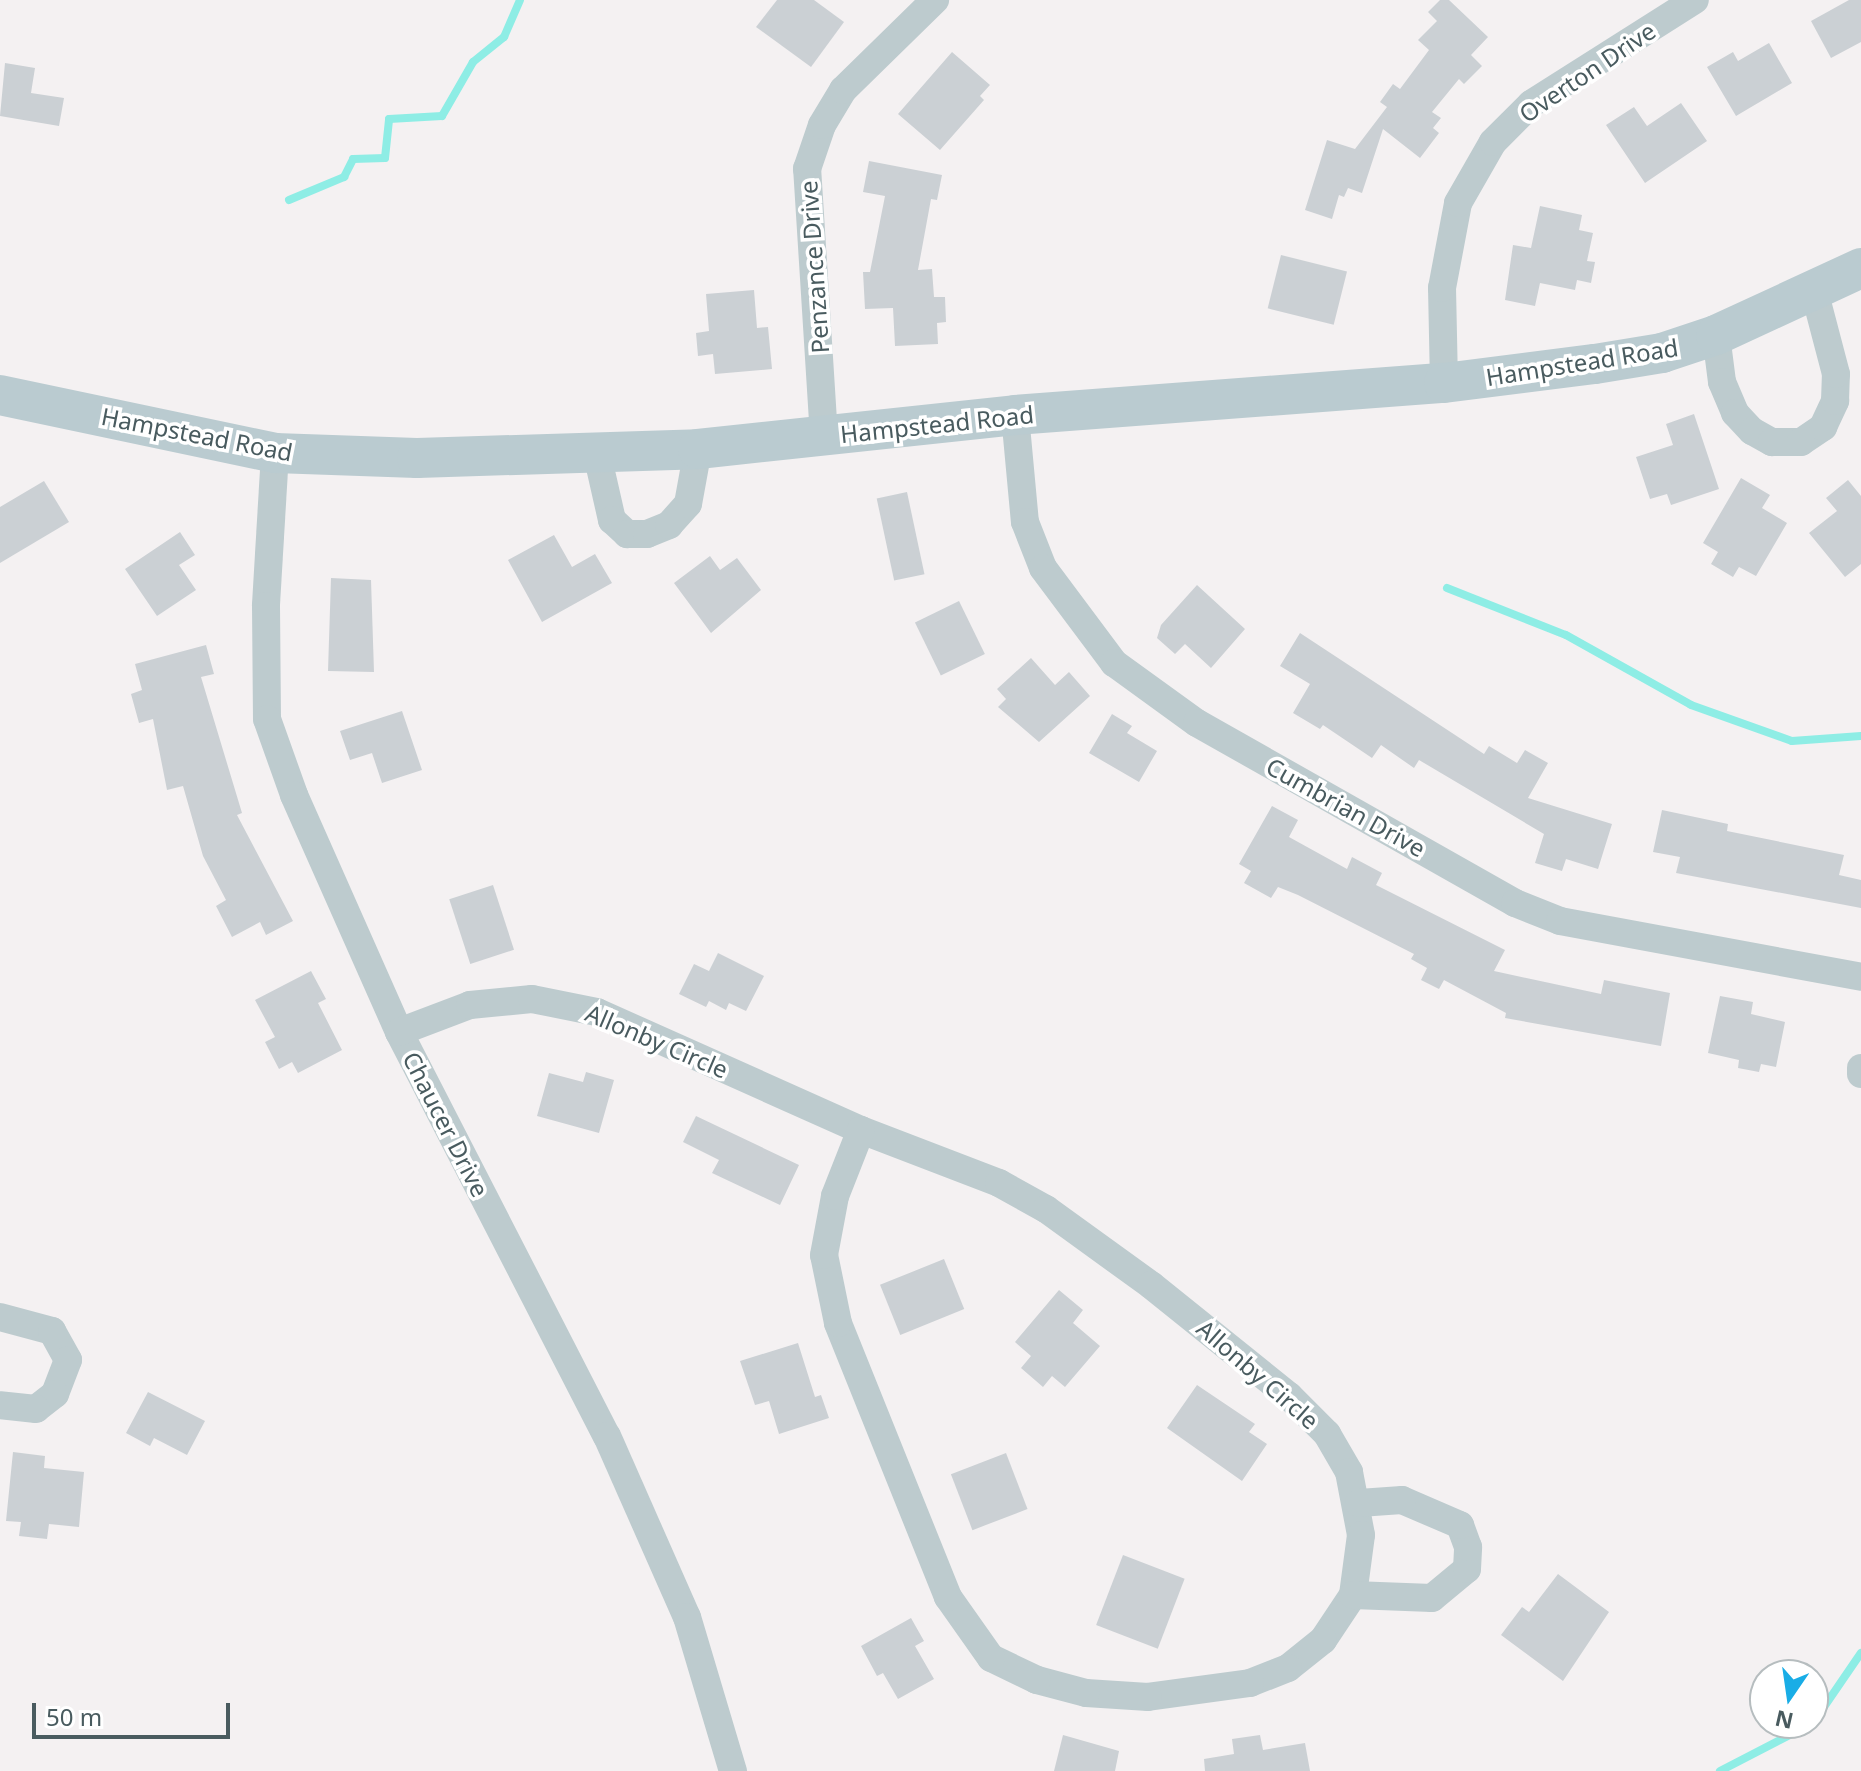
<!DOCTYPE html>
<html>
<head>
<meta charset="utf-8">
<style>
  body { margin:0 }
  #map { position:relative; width:1861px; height:1771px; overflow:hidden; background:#f4f1f2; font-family:"Noto Sans",sans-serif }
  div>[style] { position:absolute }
  .stream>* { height:8px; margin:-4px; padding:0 4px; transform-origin:4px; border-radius:4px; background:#8eede5 }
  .building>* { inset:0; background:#cbd0d4; transform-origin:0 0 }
  .street>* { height:28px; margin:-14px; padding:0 14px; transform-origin:14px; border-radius:14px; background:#bdcbce }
  .secondary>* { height:40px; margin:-20px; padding:0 20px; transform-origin:20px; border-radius:20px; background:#bacbd0 }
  span { translate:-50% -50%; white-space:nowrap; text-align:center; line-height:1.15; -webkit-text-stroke:7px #fff; paint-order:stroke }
  .street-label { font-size:24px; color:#495b5f }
  .north { position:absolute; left:1749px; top:1659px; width:80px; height:80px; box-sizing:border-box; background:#fff; border:2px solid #b6bdbf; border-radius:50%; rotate:193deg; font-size:22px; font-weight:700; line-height:32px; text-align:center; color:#495b5f }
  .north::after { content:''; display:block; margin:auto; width:28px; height:36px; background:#19ade6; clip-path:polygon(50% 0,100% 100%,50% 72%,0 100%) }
  .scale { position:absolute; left:32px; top:1703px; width:198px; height:36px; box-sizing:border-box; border:4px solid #495b5f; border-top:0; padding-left:10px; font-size:24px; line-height:28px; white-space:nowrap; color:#495b5f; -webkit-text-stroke:6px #fff; paint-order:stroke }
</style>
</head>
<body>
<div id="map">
  <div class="stream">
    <i style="left:289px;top:200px;width:60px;rotate:-22.7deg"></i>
    <i style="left:344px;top:177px;width:20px;rotate:-63deg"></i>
    <i style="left:353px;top:159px;width:32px;rotate:-2deg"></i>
    <i style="left:385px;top:158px;width:39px;rotate:-84deg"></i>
    <i style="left:389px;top:119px;width:53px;rotate:-3.2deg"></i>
    <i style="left:442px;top:116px;width:62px;rotate:-60.1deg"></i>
    <i style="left:473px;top:62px;width:40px;rotate:-39deg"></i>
    <i style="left:504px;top:37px;width:40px;rotate:-66.6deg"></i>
    <i style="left:1447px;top:588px;width:128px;rotate:21.6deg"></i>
    <i style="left:1566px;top:635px;width:143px;rotate:29.2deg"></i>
    <i style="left:1691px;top:705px;width:107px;rotate:19.6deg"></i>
    <i style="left:1792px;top:741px;width:69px;rotate:-4.1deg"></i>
    <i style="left:1813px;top:1723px;width:85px;rotate:-55.6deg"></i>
    <i style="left:1720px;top:1771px;width:105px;rotate:-27.3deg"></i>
  </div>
  <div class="building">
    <i style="clip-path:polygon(777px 0,814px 0,844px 22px,811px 67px,756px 27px)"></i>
    <i style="clip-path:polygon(1440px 0,1449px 0,1488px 37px,1471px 55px,1482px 66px,1464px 84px,1459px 79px,1432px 112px,1441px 118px,1433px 128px,1439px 133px,1420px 158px,1383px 129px,1362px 193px,1348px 188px,1344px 197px,1339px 195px,1332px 219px,1305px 210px,1327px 140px,1355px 149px,1387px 107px,1380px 102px,1393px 84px,1400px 89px,1429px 50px,1418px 40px,1437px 21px,1428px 12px)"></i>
    <i style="clip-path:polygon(1849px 0,1861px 0,1861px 42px,1831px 58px,1811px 21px)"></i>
    <i style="clip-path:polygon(1769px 43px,1792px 83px,1736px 116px,1707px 67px,1733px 52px,1738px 61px)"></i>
    <i style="clip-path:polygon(952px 52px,990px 85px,980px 96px,984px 100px,940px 150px,898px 114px)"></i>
    <i style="clip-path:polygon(5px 63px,35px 68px,31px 93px,64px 98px,59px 126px,0 116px)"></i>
    <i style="clip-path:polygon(1681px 103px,1707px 141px,1645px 183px,1606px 125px,1634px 107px,1647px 126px)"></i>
    <i style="clip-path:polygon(869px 161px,942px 175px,937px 200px,931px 199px,918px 270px,932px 269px,934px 297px,945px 297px,946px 322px,937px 323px,938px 344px,895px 346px,893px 308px,865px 309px,863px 272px,870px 272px,885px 196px,863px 192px)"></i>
    <i style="clip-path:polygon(1540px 206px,1582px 215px,1579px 230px,1593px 233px,1587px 261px,1595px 262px,1591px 283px,1577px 280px,1575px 290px,1540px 283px,1535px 306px,1505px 300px,1513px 245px,1531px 248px)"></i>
    <i style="left:1281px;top:255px;width:68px;height:55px;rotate:14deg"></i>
    <i style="clip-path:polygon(754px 290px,757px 328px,768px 327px,772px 369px,715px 374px,713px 354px,698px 356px,696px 333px,709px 331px,706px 294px)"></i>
    <i style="clip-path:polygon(1694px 414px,1719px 489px,1671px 505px,1667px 494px,1650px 499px,1636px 457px,1673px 445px,1666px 424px)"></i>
    <i style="clip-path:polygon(1741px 478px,1770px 495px,1762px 508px,1787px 523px,1756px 576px,1739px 567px,1733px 577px,1711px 564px,1718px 552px,1703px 543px)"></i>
    <i style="clip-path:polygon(1848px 480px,1861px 496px,1861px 564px,1845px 577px,1809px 533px,1837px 511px,1826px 498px)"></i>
    <i style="clip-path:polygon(44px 481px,69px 522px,0 563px,0 507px)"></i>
    <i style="left:907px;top:492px;width:84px;height:31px;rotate:78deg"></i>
    <i style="clip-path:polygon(180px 532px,195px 555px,179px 565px,196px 590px,157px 616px,125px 569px)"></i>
    <i style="clip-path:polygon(554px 535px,572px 567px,595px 554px,612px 583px,542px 622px,508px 560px)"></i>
    <i style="clip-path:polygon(710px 556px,720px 570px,737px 558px,761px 590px,711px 633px,674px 583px)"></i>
    <i style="clip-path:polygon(331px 578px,371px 580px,374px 672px,328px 671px)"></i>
    <i style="clip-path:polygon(1197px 585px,1245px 629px,1211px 668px,1185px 644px,1175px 654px,1157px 638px,1161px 625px)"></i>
    <i style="left:959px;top:601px;width:59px;height:49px;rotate:64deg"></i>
    <i style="clip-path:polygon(1300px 633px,1484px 754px,1489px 746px,1517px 763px,1525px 750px,1548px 763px,1528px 798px,1612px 824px,1598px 869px,1566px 859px,1562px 871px,1535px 863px,1544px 834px,1419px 760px,1414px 768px,1381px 745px,1372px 758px,1323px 725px,1320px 729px,1293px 713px,1310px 684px,1280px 666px)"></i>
    <i style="clip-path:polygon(206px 645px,214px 674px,201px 677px,242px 813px,237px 815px,293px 921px,266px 935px,260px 922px,232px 937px,216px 906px,226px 900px,203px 856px,183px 786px,167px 790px,153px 719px,139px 723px,131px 694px,142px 690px,135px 664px)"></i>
    <i style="clip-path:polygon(1031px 658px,1055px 685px,1069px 672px,1090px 696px,1039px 742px,998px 707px,1006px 699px,997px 689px)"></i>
    <i style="clip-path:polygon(402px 711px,422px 770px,382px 783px,372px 753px,350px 760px,340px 731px)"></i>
    <i style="clip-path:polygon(1112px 714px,1132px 726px,1127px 733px,1157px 751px,1139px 782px,1089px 753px)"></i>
    <i style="clip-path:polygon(1272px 806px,1298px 820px,1289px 837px,1347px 869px,1352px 857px,1382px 873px,1376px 885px,1505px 950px,1494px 971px,1601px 994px,1604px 980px,1670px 993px,1661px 1046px,1505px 1018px,1506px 1013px,1444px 980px,1439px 989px,1421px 980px,1427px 968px,1411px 959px,1414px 954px,1298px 895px,1278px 887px,1271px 898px,1244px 883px,1251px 871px,1239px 864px)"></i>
    <i style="clip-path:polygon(1662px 810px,1728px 824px,1727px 831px,1844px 855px,1839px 875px,1861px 880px,1861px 908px,1676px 873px,1680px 857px,1653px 852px)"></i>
    <i style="left:493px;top:885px;width:68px;height:46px;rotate:72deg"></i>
    <i style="clip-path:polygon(718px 953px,764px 976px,746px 1011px,729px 1003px,726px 1010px,709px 1001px,706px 1007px,679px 994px,694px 964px,709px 971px)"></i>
    <i style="clip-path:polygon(311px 971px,326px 999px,318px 1003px,342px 1050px,298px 1073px,292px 1062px,279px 1069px,265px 1042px,275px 1037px,255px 1000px)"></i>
    <i style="clip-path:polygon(1720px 996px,1753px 1002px,1751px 1014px,1785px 1022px,1776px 1067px,1761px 1064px,1759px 1072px,1738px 1068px,1739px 1060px,1708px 1053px)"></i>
    <i style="clip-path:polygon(586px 1072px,614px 1080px,599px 1133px,537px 1116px,549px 1073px,583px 1082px)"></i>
    <i style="clip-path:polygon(696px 1116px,799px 1165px,780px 1205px,712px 1173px,719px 1160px,683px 1142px)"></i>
    <i style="left:944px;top:1259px;width:54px;height:69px;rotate:68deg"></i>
    <i style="clip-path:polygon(1059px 1290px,1083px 1310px,1073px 1323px,1100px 1346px,1065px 1387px,1052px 1376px,1043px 1387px,1021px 1368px,1031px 1356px,1015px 1342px)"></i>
    <i style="clip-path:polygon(798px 1343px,815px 1397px,821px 1395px,829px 1418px,779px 1434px,769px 1401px,755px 1405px,740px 1361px)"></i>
    <i style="clip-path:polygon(1197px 1385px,1255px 1424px,1249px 1432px,1267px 1444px,1242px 1481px,1167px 1428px)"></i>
    <i style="clip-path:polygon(148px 1392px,205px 1421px,187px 1455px,154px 1438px,150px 1446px,126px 1433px)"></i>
    <i style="clip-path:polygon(13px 1452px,45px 1456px,44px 1468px,84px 1472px,79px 1527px,49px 1524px,47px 1539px,19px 1536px,21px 1522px,6px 1521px)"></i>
    <i style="left:1006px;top:1453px;width:60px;height:59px;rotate:69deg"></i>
    <i style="left:1123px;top:1555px;width:66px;height:75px;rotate:21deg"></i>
    <i style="clip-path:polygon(1558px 1574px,1609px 1612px,1563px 1681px,1501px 1635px,1522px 1607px,1529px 1612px)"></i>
    <i style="clip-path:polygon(911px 1618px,924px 1641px,915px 1646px,934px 1679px,898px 1699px,883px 1673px,877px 1676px,861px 1646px)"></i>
    <i style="clip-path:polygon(1063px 1735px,1119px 1751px,1115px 1771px,1054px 1771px)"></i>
    <i style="clip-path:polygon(1260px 1735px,1263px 1750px,1305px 1743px,1310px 1771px,1205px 1771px,1204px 1759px,1234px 1754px,1232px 1739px)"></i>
  </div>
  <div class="street">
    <i style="left:1716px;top:335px;width:47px;rotate:82.7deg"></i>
    <i style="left:1722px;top:382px;width:34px;rotate:67deg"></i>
    <i style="left:1735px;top:413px;width:25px;rotate:47deg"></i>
    <i style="left:1752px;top:431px;width:23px;rotate:29deg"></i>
    <i style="left:1772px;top:442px;width:29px"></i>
    <i style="left:1801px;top:442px;width:27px;rotate:-34deg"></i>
    <i style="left:1823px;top:427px;width:29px;rotate:-65deg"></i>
    <i style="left:1835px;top:401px;width:27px;rotate:-88deg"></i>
    <i style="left:1836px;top:374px;width:83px;rotate:-104.7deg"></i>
    <i style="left:1444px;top:383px;width:95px;rotate:-91.2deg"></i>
    <i style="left:1442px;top:288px;width:86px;rotate:-79.3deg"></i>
    <i style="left:1458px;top:203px;width:70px;rotate:-60.2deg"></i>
    <i style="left:1493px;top:142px;width:54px;rotate:-45deg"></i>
    <i style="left:1531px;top:104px;width:194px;rotate:-32.4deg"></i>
    <i style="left:1015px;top:415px;width:107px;rotate:84.7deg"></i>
    <i style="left:1025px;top:522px;width:49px;rotate:68.6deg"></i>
    <i style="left:1043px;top:568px;width:119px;rotate:53.2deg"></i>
    <i style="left:1114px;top:663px;width:102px;rotate:35.9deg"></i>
    <i style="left:1197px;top:723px;width:365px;rotate:29.5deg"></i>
    <i style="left:1515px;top:903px;width:48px;rotate:21.8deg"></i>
    <i style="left:1560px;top:921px;width:306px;rotate:10.5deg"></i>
    <i style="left:824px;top:437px;width:269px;rotate:-93.6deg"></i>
    <i style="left:807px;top:169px;width:46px;rotate:-71.2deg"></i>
    <i style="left:822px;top:125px;width:41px;rotate:-59deg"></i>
    <i style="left:843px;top:90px;width:129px;rotate:-44.4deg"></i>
    <i style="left:275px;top:453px;width:153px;rotate:93.4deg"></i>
    <i style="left:266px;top:606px;width:113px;rotate:89.5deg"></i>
    <i style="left:267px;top:719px;width:81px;rotate:70.4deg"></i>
    <i style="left:294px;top:795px;width:259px;rotate:66.1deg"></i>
    <i style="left:399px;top:1032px;width:454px;rotate:62.8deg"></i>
    <i style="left:607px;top:1436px;width:198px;rotate:66.2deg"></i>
    <i style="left:687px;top:1617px;width:161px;rotate:73.4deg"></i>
    <i style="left:597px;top:454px;width:68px;rotate:77.2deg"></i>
    <i style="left:612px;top:520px;width:21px;rotate:43deg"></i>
    <i style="left:627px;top:534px;width:20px"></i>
    <i style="left:647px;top:534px;width:24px;rotate:-22deg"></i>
    <i style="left:669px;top:525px;width:28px;rotate:-48deg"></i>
    <i style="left:688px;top:504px;width:56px;rotate:-79.7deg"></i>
    <i style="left:399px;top:1032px;width:76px;rotate:-20.8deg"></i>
    <i style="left:470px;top:1005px;width:62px;rotate:-5.5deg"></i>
    <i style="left:532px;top:999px;width:66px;rotate:11.3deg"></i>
    <i style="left:597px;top:1012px;width:289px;rotate:24.1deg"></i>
    <i style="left:861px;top:1130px;width:148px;rotate:21deg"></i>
    <i style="left:999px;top:1183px;width:54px;rotate:29deg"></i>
    <i style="left:1046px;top:1209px;width:130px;rotate:35.9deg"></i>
    <i style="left:1151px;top:1285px;width:177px;rotate:38.8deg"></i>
    <i style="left:1289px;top:1396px;width:54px;rotate:45deg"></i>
    <i style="left:1327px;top:1434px;width:44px;rotate:59.9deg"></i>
    <i style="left:1349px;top:1472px;width:64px;rotate:79.2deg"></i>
    <i style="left:1361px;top:1535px;width:61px;rotate:97.6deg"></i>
    <i style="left:1353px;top:1595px;width:54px;rotate:123.7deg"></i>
    <i style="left:1323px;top:1640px;width:45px;rotate:141.3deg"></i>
    <i style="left:1288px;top:1668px;width:41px;rotate:158.5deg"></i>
    <i style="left:1250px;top:1683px;width:103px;rotate:172.2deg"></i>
    <i style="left:1148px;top:1697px;width:62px;rotate:-176.3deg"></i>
    <i style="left:1086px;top:1693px;width:51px;rotate:-165.1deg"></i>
    <i style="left:1037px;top:1680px;width:51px;rotate:-154.4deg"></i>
    <i style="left:991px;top:1658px;width:75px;rotate:-125.2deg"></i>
    <i style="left:948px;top:1597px;width:295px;rotate:-111.9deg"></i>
    <i style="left:838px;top:1323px;width:69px;rotate:-101.6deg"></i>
    <i style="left:824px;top:1255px;width:60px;rotate:-79.4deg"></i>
    <i style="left:835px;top:1196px;width:71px;rotate:-68.5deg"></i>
    <i style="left:1861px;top:1068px;width:6px;rotate:90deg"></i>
    <i style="left:0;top:1317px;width:54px;rotate:15.1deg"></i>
    <i style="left:52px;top:1331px;width:33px;rotate:61deg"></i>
    <i style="left:68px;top:1360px;width:36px;rotate:111deg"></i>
    <i style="left:55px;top:1394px;width:24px;rotate:142deg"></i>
    <i style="left:36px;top:1409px;width:36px;rotate:-174deg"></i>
    <i style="left:1353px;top:1595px;width:79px;rotate:2.2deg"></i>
    <i style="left:1432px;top:1598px;width:45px;rotate:-39.6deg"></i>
    <i style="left:1467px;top:1569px;width:22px;rotate:-87deg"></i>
    <i style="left:1468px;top:1547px;width:23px;rotate:-110deg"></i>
    <i style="left:1460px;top:1525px;width:63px;rotate:-156.7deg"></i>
    <i style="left:1402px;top:1500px;width:43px;rotate:176deg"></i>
  </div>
  <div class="secondary">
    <i style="left:0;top:395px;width:281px;rotate:11.9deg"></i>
    <i style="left:275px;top:453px;width:142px;rotate:2deg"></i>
    <i style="left:417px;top:458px;width:281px;rotate:-1.8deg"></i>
    <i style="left:698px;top:449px;width:319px;rotate:-6.1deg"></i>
    <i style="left:1015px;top:415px;width:430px;rotate:-4.3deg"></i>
    <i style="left:1444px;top:383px;width:152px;rotate:-7.2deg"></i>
    <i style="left:1595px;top:364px;width:68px;rotate:-9.3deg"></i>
    <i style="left:1662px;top:353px;width:57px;rotate:-18.4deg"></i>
    <i style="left:1716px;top:335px;width:160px;rotate:-24.8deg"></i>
  </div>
  <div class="street-label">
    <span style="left:1587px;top:72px;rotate:-34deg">Overton Drive</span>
    <span style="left:814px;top:267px;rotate:-94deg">Penzance Drive</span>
    <span style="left:1582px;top:362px;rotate:-9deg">Hampstead Road</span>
    <span style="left:937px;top:424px;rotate:-6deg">Hampstead Road</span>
    <span style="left:197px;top:434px;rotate:11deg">Hampstead Road</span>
    <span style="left:1346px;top:807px;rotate:29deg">Cumbrian Drive</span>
    <span style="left:657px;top:1041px;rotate:23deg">Allonby Circle</span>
    <span style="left:446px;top:1124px;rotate:63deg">Chaucer Drive</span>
    <span style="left:1258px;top:1374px;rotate:41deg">Allonby Circle</span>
  </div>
  <div class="north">N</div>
  <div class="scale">50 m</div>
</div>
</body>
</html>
